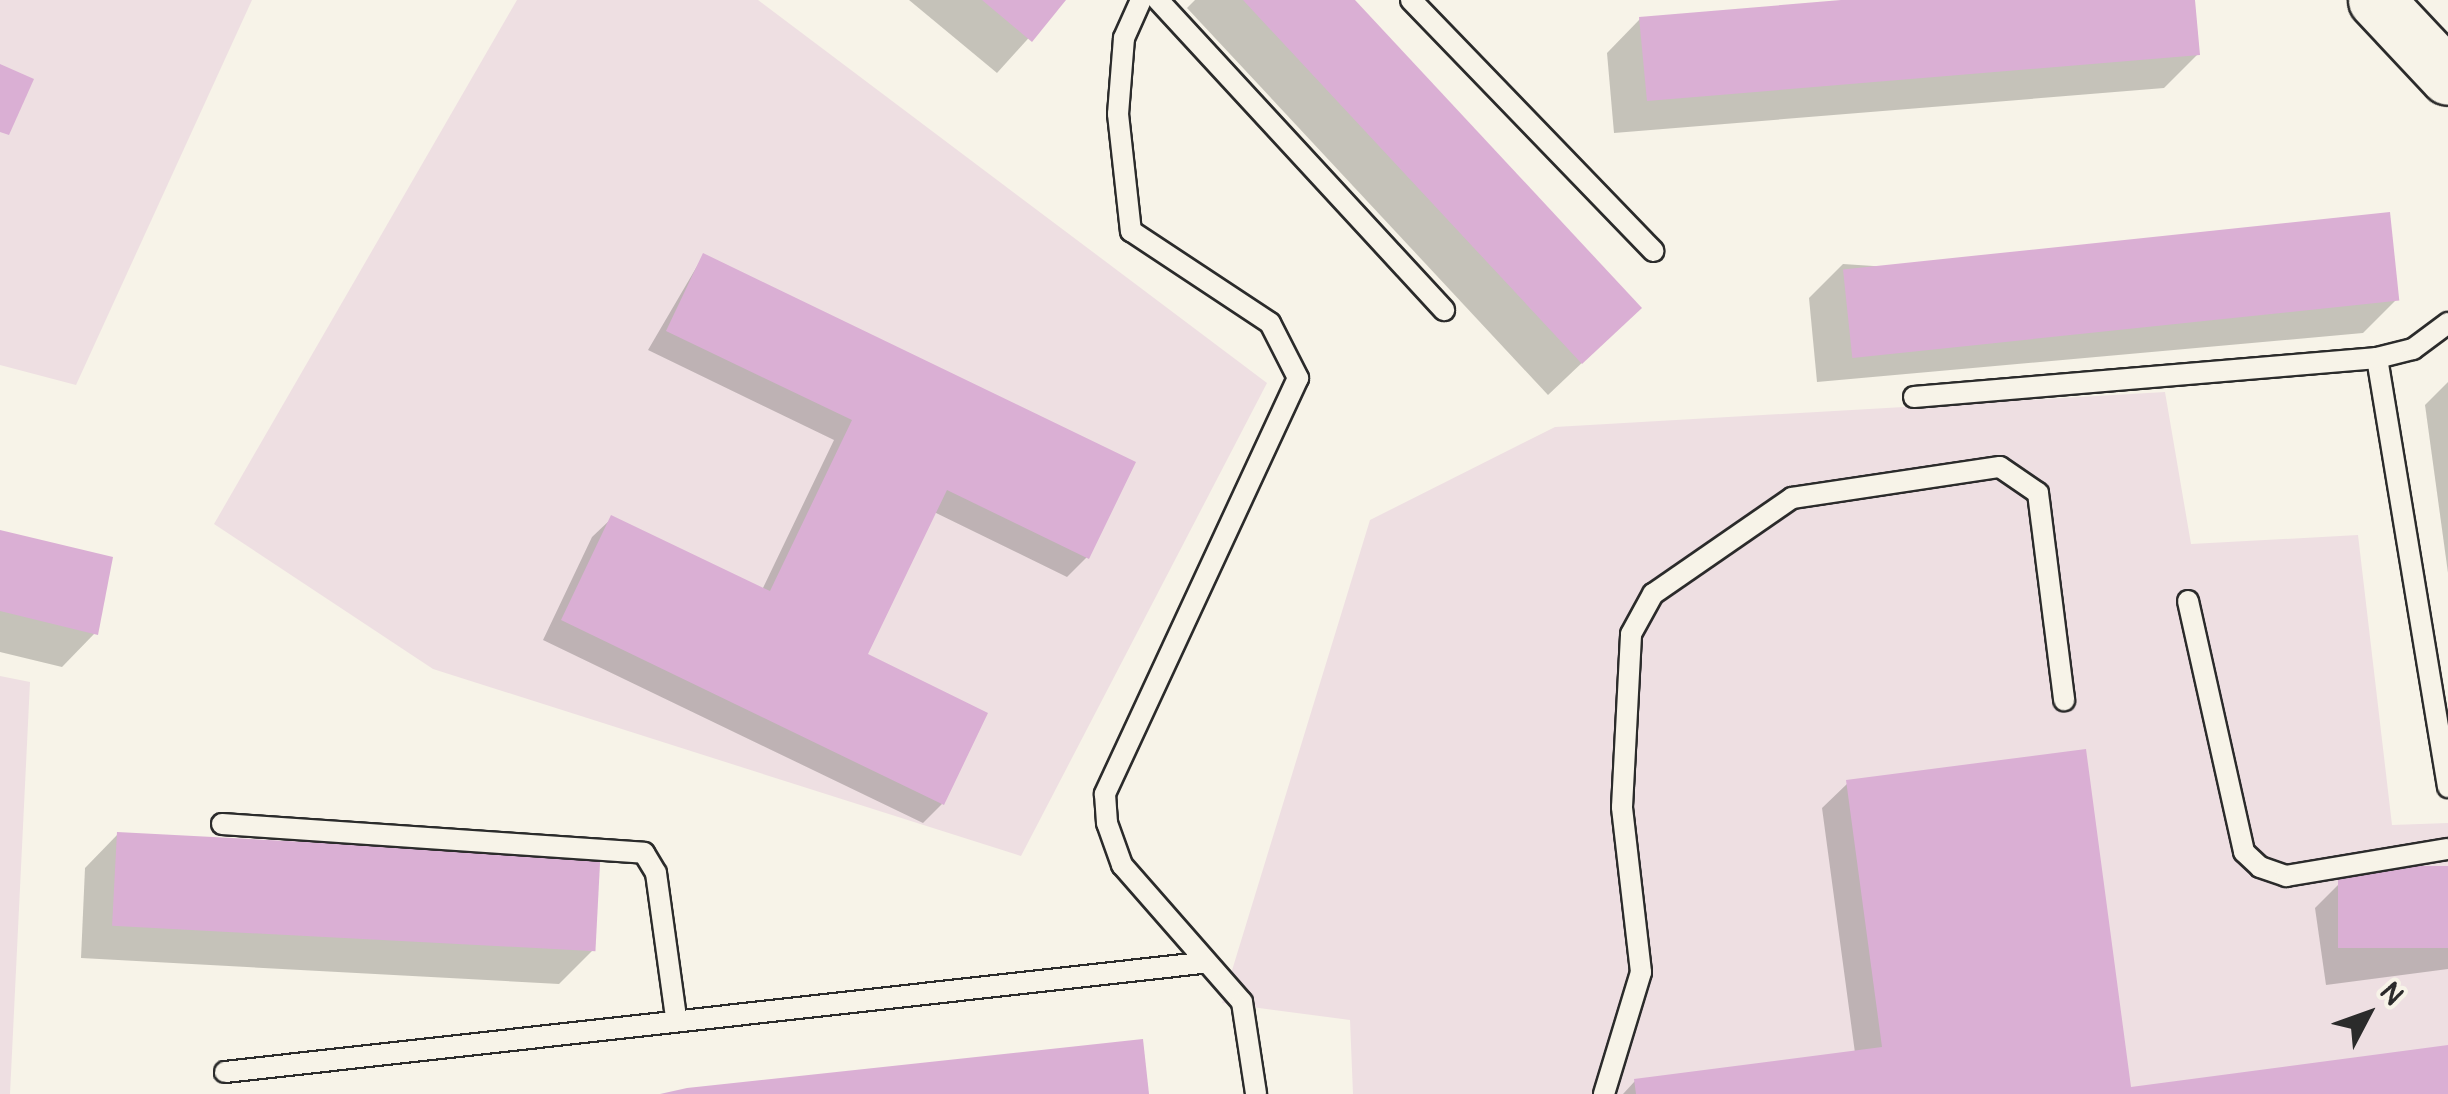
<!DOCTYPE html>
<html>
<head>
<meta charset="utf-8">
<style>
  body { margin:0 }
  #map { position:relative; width:2448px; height:1094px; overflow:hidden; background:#f7f3e8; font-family:Pangolin,sans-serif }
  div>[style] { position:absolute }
  .built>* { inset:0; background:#eedfe2 }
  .shadow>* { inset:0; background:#0003 }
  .building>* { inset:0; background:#daafd4; transform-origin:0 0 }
  .roads { filter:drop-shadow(2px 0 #2b2b2b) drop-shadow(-2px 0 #2b2b2b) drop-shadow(0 2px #2b2b2b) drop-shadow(0 -2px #2b2b2b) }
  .lane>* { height:20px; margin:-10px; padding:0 10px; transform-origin:10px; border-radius:10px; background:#f7f3e8 }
  .secondary>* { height:55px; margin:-27.5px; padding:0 27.5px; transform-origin:27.5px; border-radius:27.5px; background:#f7f3e8 }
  span { translate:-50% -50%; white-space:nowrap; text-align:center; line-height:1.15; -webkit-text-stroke:9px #f7f3e8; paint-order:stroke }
  .north { position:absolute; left:2318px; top:964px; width:100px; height:100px; -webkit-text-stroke:8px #f7f3e8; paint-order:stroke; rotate:49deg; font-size:28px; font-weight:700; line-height:40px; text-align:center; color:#2b2b2b }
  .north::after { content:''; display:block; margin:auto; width:35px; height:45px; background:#2b2b2b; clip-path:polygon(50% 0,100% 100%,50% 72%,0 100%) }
</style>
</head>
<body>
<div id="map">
  <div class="built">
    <i style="clip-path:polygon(0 0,252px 0,76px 385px,0 365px)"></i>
    <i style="clip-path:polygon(517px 0,758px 0,1267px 383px,1021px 856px,433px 669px,214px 524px)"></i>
    <i style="clip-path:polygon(2165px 392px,2191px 544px,2358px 535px,2392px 825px,2448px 823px,2448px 1094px,1353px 1094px,1350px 1020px,1222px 1003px,1370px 520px,1555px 427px)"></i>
    <i style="clip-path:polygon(0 676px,30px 682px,10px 1094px,0 1094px)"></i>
  </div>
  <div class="shadow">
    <i style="clip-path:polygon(909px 0,1063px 0,997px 73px)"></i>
    <i style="clip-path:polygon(1195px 0,1351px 0,1605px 341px,1548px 395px,1187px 8px)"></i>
    <i style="clip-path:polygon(1871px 0,2192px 0,2197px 55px,2164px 88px,1614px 133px,1607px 53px,1640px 19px)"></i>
    <i style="clip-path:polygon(703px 256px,1087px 557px,1067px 577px,934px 512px,864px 656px,942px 804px,923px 823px,543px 640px,592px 537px,612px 518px,762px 590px,834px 440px,648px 350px)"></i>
    <i style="clip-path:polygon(1843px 264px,2396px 300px,2363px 333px,1817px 382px,1809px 298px)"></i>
    <i style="clip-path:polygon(2448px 382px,2448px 573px,2425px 405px)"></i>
    <i style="clip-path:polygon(0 532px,95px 633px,62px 667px,0 652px)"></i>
    <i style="clip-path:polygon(1848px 783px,2129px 1090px,2448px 1047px,2448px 1094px,1623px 1094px,1635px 1081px,1855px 1053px,1822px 808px)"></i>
    <i style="clip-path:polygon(118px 834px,592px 951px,559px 984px,81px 958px,85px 868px)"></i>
    <i style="clip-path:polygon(2448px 869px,2448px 969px,2326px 985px,2315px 908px,2340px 883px)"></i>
  </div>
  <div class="building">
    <i style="clip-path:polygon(982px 0,1066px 0,1032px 42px)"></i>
    <i style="clip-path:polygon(1243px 0,1355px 0,1642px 308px,1582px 364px)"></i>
    <i style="clip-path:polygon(1841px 0,2195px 0,2200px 55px,1647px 101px,1639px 17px)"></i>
    <i style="clip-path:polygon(0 64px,34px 79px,9px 135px,0 132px)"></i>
    <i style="left:2390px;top:212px;width:89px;height:550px;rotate:84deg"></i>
    <i style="clip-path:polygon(703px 253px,1136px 462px,1089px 559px,947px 490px,868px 654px,988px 713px,944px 805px,561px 620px,611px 515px,770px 591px,852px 420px,666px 331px)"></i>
    <i style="clip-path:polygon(0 530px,113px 557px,98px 635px,0 611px)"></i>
    <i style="clip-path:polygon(2086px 749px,2131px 1087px,2448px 1045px,2448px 1094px,1636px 1094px,1634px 1079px,1882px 1047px,1846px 780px)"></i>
    <i style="left:117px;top:832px;width:484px;height:94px;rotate:3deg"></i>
    <i style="left:2448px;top:866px;width:82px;height:110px;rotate:90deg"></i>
    <i style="clip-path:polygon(1143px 1039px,1149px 1094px,660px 1094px,687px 1088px)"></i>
  </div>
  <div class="roads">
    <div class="lane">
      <i style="left:1141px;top:0;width:42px;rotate:114.1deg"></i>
      <i style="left:1124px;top:38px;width:76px;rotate:94.5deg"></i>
      <i style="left:1118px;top:114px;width:118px;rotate:83.7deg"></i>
      <i style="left:1131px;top:231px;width:167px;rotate:33.5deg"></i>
      <i style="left:1270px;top:323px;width:62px;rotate:63deg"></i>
      <i style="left:1298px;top:378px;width:459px;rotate:114.9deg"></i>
      <i style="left:1105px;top:794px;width:29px;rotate:86deg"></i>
      <i style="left:1107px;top:823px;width:45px;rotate:70.3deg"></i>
      <i style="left:1122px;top:865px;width:182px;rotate:48.8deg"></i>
      <i style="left:1242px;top:1002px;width:93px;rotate:81.3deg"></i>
      <i style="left:1158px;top:0;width:422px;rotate:47.3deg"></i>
      <i style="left:1411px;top:0;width:349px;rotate:46deg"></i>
      <i style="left:2377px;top:358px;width:435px;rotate:80.6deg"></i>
      <i style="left:1914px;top:397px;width:465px;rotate:-4.8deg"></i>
      <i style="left:2377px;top:358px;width:37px;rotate:-14deg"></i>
      <i style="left:2413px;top:349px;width:44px;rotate:-36.6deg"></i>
      <i style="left:2188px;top:601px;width:257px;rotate:77.4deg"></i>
      <i style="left:2244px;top:852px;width:22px;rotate:43deg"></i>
      <i style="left:2260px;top:867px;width:28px;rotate:19deg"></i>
      <i style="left:2286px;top:876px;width:164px;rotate:-9.5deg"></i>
      <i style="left:222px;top:824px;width:423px;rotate:3.9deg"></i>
      <i style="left:644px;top:853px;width:23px;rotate:59deg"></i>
      <i style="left:656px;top:873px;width:146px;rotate:82.1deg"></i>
      <i style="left:225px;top:1072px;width:983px;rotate:-6.37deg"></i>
      <i style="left:1604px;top:1094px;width:127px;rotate:-73.1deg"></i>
      <i style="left:1641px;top:972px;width:166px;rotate:-96.6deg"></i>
      <i style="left:1622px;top:807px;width:173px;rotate:-87deg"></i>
      <i style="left:1631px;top:634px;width:46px;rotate:-61.2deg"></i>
      <i style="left:1653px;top:594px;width:169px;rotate:-34.6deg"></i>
      <i style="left:1792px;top:498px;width:210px;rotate:-8.5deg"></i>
      <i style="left:2000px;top:467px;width:46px;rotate:34.4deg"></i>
      <i style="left:2038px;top:493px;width:209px;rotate:82.8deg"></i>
    </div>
    <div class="secondary">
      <i style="left:2376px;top:0;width:105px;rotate:46.9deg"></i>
    </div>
  </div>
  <div class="north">N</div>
</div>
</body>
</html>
